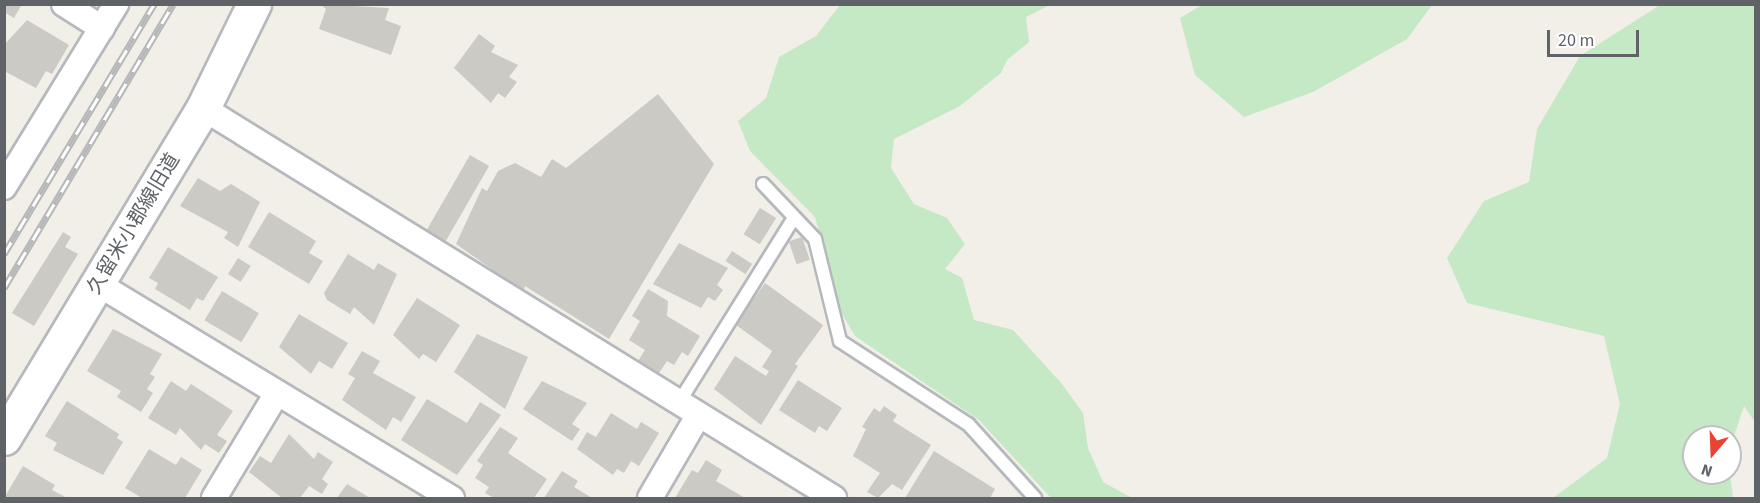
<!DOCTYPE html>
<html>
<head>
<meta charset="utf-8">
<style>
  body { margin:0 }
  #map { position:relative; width:1760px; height:503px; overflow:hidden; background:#f1efe8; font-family:"Source Sans 3","Noto Sans JP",sans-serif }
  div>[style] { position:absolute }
  .green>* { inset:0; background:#c5e8c5 }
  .building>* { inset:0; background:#cccac5; transform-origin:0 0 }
  .roads { filter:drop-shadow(2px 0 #b5b8bc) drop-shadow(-2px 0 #b5b8bc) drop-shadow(0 2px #b5b8bc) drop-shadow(0 -2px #b5b8bc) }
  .lane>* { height:12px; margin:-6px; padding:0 6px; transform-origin:6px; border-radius:6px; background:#fff }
  .street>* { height:24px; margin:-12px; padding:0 12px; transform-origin:12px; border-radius:12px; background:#fff }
  .secondary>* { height:33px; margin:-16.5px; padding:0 16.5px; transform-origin:16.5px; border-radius:16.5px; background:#fff }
  .rail>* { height:7px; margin-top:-3.5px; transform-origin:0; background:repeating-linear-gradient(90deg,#fff 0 14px,#b6b7b8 0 28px); box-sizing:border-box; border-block:2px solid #b6b7b8 }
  span { translate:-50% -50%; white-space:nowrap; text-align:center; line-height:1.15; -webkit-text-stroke:4.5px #fff; paint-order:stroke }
  .street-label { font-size:20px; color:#5f6368 }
  .frame { position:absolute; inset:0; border:6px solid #5f6368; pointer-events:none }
  .north { position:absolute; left:1682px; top:425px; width:60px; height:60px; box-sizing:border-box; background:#fff; border:2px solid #bfc1c3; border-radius:50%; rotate:199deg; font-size:16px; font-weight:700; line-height:24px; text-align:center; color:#5f6368 }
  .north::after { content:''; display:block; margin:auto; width:21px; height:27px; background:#ea4335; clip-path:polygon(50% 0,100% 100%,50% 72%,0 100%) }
  .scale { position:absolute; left:1547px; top:30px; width:92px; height:27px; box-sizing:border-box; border:3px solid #5f6368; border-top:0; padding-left:8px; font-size:18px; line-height:21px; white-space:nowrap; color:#5f6368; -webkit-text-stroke:4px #fff; paint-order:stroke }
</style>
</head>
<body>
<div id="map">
  <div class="green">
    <i style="clip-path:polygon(840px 5px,1050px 5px,1026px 17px,1029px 42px,1007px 60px,1001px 73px,960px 106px,894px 139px,891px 168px,914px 204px,947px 218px,965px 244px,945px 269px,962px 278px,974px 320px,1013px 330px,1062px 384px,1083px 413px,1088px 448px,1103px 482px,1132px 498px,1051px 498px,979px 420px,855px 336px,841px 312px,815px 217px,750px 151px,738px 121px,766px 98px,779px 57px,816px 36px)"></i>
    <i style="clip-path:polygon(1202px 5px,1202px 4px,1432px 5px,1407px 39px,1313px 92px,1244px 117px,1195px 75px,1180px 18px)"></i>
    <i style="clip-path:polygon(1660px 5px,1755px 5px,1755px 422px,1744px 406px,1730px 448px,1730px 437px,1694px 437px,1694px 473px,1730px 473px,1733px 498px,1553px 498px,1607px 458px,1620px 404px,1604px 336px,1467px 303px,1447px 258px,1484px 201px,1529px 182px,1537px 129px,1580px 56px)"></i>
  </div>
  <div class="building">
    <i style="clip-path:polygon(4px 4px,22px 4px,14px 18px,4px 12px)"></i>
    <i style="clip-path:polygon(320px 4px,389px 8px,385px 20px,401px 26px,391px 55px,319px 29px,326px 9px)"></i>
    <i style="clip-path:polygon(27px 20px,69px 45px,52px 74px,46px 71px,36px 88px,4px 71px,4px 45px)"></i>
    <i style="clip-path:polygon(479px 34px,495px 46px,491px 52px,518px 65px,509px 77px,517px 82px,505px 98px,498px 93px,491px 103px,454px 68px)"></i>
    <i style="clip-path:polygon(658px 94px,714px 164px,609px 339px,525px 286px,523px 291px,456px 244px,482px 188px,487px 191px,498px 171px,515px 163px,541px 177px,552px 159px,566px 168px)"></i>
    <i style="left:470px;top:155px;width:22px;height:88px;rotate:30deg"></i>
    <i style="clip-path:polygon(198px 178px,220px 191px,231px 184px,260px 202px,238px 247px,224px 238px,228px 232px,180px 206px)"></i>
    <i style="left:760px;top:208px;width:19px;height:31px;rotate:32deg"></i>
    <i style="clip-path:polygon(269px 212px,316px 241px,309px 253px,323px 261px,309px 284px,248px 247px)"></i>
    <i style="clip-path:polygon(63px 232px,71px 237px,65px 247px,78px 254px,34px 326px,12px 313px)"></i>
    <i style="left:802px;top:237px;width:24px;height:14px;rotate:71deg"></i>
    <i style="clip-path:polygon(679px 243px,728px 268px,717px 285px,723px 290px,715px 301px,708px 297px,701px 308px,653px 284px)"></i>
    <i style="clip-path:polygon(168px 247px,218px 277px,203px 301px,197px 298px,190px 310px,155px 289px,158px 283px,149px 278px)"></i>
    <i style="left:732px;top:251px;width:24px;height:12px;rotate:33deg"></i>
    <i style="clip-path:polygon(348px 254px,374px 270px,378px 263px,397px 274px,374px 325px,354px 307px,350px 314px,327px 300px,324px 293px)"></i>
    <i style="left:238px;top:258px;width:15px;height:19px;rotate:32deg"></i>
    <i style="left:765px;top:283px;width:72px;height:51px;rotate:36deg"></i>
    <i style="clip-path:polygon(648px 289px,668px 301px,667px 316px,700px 336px,688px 356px,682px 352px,674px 365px,667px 361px,659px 373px,638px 361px,645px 350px,629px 340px,640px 321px,632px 316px)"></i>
    <i style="left:222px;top:291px;width:43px;height:34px;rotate:31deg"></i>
    <i style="clip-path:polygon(417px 298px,460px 325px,436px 362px,423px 354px,419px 359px,393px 335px)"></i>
    <i style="clip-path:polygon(299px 314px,348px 343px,332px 369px,319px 361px,311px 374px,279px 347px)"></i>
    <i style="clip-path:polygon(113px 329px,162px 354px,150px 374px,155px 377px,147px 389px,153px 393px,141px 412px,117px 397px,121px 391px,87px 371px)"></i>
    <i style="clip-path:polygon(477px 334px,528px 357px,505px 409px,454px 372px)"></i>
    <i style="clip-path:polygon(773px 350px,798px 366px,761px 425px,714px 389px,735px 356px,766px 376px,769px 371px,762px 367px)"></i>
    <i style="clip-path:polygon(362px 351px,380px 361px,373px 373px,416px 397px,401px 422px,393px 417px,386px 430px,342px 400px,355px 378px,348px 374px)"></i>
    <i style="clip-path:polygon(798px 380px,842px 408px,827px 431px,819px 426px,815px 433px,779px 410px)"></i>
    <i style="clip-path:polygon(171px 381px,186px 391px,191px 384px,233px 411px,217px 435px,227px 441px,219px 453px,205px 444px,201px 450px,180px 428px,176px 435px,148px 418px)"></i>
    <i style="clip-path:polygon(542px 381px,587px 403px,572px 424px,580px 429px,572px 441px,523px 409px)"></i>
    <i style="clip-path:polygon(427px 399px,467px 423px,480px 402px,501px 415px,457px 475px,401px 440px)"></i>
    <i style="clip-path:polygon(67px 401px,119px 434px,117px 438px,123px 442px,103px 475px,53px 450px,57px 443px,45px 436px)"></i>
    <i style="clip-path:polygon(884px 406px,897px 415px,893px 421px,931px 445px,902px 490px,892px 484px,878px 498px,867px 492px,880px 473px,853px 456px,866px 429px,862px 427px,874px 408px,880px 412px)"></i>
    <i style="clip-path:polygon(611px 413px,637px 429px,641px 422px,659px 433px,639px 466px,631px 461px,624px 473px,617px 469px,613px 475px,577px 449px,587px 432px,596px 437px)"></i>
    <i style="clip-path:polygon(500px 427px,518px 438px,508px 453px,547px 479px,534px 498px,494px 498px,485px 493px,489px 487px,475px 478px,483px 465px,477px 461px)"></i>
    <i style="clip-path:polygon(289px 434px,314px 459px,318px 452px,333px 462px,322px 479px,328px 484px,322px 494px,309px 486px,300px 498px,282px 498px,249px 472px,260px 456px,271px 463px)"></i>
    <i style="clip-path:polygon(149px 449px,176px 465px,181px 457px,202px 470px,185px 498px,142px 498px,125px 488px)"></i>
    <i style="clip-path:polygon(934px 451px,995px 489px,990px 498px,905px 498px)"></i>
    <i style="clip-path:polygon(706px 460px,722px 470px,716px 481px,745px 498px,675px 498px,692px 470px,698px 473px)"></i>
    <i style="clip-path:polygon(23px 466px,55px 485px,52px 490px,67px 498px,4px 498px)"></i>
    <i style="clip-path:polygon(562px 471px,578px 481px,574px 487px,592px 498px,544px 498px)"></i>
    <i style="clip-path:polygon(347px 484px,370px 498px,337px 498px)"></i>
  </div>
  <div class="roads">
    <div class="lane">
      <i style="left:763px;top:184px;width:76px;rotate:46.6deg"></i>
      <i style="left:815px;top:239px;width:105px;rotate:76.2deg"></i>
      <i style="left:840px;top:341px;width:153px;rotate:33deg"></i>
      <i style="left:968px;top:424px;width:100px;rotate:47.8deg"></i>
      <i style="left:678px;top:404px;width:219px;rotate:-58.1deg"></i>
    </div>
    <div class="street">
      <i style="left:64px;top:4px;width:45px;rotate:32.3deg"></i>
      <i style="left:203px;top:108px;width:742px;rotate:31.72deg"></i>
      <i style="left:4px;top:187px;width:215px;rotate:-58.5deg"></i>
      <i style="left:98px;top:284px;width:414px;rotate:31.2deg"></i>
      <i style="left:214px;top:498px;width:122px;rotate:-59deg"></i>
      <i style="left:650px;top:498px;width:95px;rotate:-59.7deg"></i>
    </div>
    <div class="secondary">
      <i style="left:4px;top:438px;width:385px;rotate:-58.9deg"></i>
      <i style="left:203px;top:108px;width:116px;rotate:-63.9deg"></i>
    </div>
  </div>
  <div class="rail">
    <i style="left:4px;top:254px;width:292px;rotate:-59deg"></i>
    <i style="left:4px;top:288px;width:330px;rotate:-59.2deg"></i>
  </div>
  <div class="street-label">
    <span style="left:134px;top:224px;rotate:-59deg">久留米小郡線旧道</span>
  </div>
  <div class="frame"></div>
  <div class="north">N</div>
  <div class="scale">20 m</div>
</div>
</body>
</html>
